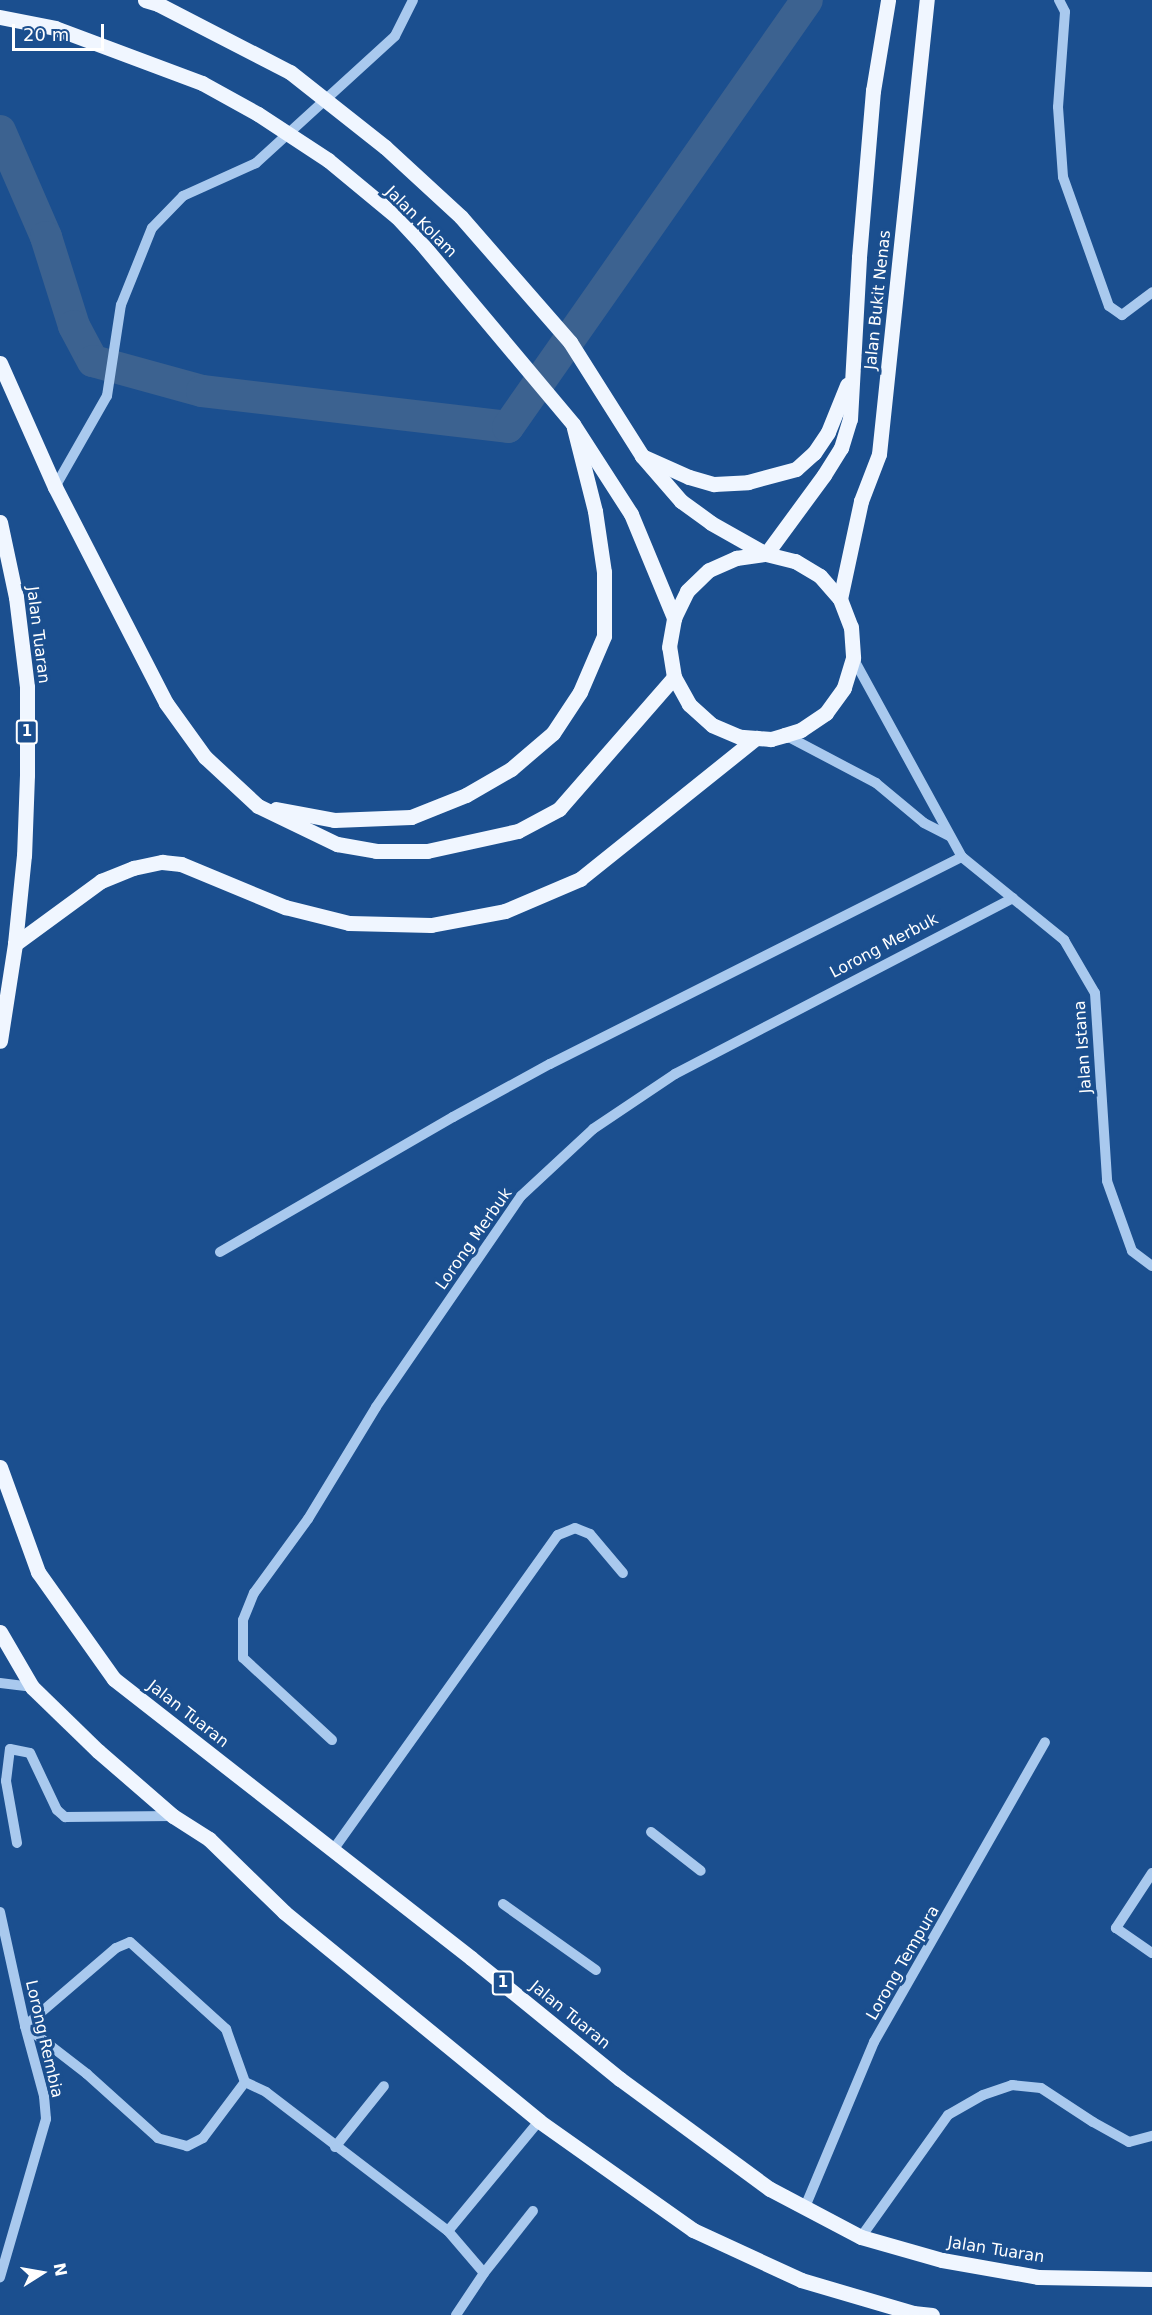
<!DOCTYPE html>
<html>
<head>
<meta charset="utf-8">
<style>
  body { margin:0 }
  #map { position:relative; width:1152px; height:2315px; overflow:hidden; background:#1b4f8f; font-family:"DejaVu Sans",sans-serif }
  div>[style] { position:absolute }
  .canal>* { height:32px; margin:-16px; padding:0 16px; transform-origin:16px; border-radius:16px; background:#3c6290 }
  .minor>* { height:10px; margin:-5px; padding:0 5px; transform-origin:5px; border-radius:5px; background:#a9c9ee }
  .major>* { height:15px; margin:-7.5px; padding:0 7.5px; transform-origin:7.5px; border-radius:7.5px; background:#f0f6ff }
  .major-bridge>* { height:15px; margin:-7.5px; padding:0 7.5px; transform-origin:7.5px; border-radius:7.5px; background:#f0f6ff }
  span { translate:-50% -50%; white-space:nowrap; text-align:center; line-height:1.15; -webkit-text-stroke:6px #1b4f8f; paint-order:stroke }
  .shield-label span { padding:2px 4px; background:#1b4f8f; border:2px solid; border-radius:4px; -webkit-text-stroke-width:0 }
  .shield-label { font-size:15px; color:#fff; font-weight:700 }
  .street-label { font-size:16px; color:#fff }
  .north { position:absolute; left:12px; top:2243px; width:60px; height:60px; -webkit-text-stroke:4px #1b4f8f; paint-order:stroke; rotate:79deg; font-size:16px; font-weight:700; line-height:24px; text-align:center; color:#fff }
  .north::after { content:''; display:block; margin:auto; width:21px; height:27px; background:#fff; clip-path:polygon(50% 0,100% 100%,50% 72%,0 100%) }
  .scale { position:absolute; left:12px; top:24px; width:92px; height:27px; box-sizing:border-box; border:3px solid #fff; border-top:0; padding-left:8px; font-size:18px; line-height:21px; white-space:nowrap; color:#fff; -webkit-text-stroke:4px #1b4f8f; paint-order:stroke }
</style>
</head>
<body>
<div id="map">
  <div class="canal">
    <i style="left:0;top:131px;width:116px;rotate:66.5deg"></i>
    <i style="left:46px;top:237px;width:93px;rotate:72.5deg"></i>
    <i style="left:74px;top:326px;width:40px;rotate:62deg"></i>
    <i style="left:93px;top:361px;width:113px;rotate:15.4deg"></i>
    <i style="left:202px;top:391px;width:308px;rotate:6.7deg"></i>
    <i style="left:508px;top:427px;width:521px;rotate:-55deg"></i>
  </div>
  <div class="minor">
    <i style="left:1059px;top:0;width:13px;rotate:63deg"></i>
    <i style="left:1065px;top:12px;width:95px;rotate:94.2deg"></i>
    <i style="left:1058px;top:107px;width:70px;rotate:85.9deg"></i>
    <i style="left:1063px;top:177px;width:137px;rotate:70.4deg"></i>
    <i style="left:1109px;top:306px;width:16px;rotate:35deg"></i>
    <i style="left:1122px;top:315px;width:38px;rotate:-37deg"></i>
    <i style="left:55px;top:487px;width:105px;rotate:-60.3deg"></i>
    <i style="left:107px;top:396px;width:92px;rotate:-81.3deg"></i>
    <i style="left:121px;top:305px;width:83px;rotate:-68.1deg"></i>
    <i style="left:152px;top:228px;width:45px;rotate:-45.9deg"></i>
    <i style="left:183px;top:196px;width:80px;rotate:-24.3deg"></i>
    <i style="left:256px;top:163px;width:188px;rotate:-42.4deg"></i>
    <i style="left:395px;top:36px;width:40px;rotate:-63.4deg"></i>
    <i style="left:853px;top:658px;width:227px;rotate:61.3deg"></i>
    <i style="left:962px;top:857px;width:132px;rotate:39.1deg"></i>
    <i style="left:1064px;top:940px;width:61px;rotate:59.7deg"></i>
    <i style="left:1095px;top:993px;width:188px;rotate:86.3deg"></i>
    <i style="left:1107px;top:1181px;width:74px;rotate:70.3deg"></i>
    <i style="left:1132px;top:1251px;width:25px;rotate:37deg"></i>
    <i style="left:785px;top:735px;width:103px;rotate:27.8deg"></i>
    <i style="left:876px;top:783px;width:62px;rotate:39.8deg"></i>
    <i style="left:924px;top:823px;width:28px;rotate:27deg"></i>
    <i style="left:220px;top:1252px;width:269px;rotate:-30.1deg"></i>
    <i style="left:453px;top:1117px;width:111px;rotate:-28.7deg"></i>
    <i style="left:550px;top:1064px;width:461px;rotate:-26.7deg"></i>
    <i style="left:0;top:1683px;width:32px;rotate:7deg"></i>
    <i style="left:332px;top:1740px;width:121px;rotate:-137.3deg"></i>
    <i style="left:243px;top:1658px;width:38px;rotate:-90deg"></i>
    <i style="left:243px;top:1620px;width:29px;rotate:-68deg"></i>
    <i style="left:254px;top:1593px;width:92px;rotate:-53.9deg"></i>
    <i style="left:308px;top:1519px;width:131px;rotate:-58.7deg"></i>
    <i style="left:376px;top:1407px;width:256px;rotate:-55.5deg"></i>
    <i style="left:521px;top:1196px;width:98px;rotate:-42.9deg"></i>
    <i style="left:593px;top:1129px;width:99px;rotate:-33.9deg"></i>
    <i style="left:675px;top:1074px;width:381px;rotate:-27.5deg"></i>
    <i style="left:651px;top:1832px;width:63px;rotate:38deg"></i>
    <i style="left:17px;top:1843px;width:63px;rotate:-100.1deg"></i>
    <i style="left:6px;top:1781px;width:32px;rotate:-83deg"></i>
    <i style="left:10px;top:1749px;width:20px;rotate:11deg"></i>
    <i style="left:30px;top:1753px;width:63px;rotate:64.7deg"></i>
    <i style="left:57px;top:1810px;width:11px;rotate:41deg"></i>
    <i style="left:65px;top:1817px;width:108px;rotate:-0.5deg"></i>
    <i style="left:333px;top:1850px;width:387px;rotate:-54.5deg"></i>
    <i style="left:558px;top:1535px;width:18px;rotate:-22deg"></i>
    <i style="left:575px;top:1528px;width:16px;rotate:22deg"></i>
    <i style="left:590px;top:1534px;width:51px;rotate:49.8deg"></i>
    <i style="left:1152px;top:1873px;width:66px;rotate:123.2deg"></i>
    <i style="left:1116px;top:1928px;width:44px;rotate:34.8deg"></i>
    <i style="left:503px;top:1904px;width:114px;rotate:35.4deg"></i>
    <i style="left:0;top:1912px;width:117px;rotate:77.6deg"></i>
    <i style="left:25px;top:2026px;width:73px;rotate:74.8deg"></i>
    <i style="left:44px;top:2096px;width:23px;rotate:85deg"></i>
    <i style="left:46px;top:2119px;width:165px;rotate:106.2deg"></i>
    <i style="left:245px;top:2082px;width:70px;rotate:126.9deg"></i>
    <i style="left:203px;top:2138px;width:18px;rotate:153deg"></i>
    <i style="left:187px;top:2146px;width:30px;rotate:-165deg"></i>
    <i style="left:158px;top:2138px;width:96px;rotate:-138deg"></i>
    <i style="left:87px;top:2074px;width:78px;rotate:-142.3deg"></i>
    <i style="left:25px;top:2026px;width:120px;rotate:-40.6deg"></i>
    <i style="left:116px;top:1948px;width:15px;rotate:-23deg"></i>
    <i style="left:130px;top:1942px;width:130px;rotate:42.2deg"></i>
    <i style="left:226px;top:2029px;width:56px;rotate:70.3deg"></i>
    <i style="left:245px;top:2082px;width:23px;rotate:25deg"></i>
    <i style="left:266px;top:2092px;width:229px;rotate:37.4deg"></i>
    <i style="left:448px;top:2231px;width:55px;rotate:49.4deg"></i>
    <i style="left:484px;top:2273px;width:79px;rotate:-51.7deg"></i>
    <i style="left:335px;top:2147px;width:78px;rotate:-51.2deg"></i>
    <i style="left:805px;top:2207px;width:179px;rotate:-67.3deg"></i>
    <i style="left:874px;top:2042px;width:345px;rotate:-60.3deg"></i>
    <i style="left:448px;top:2231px;width:143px;rotate:-50.4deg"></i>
    <i style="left:861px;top:2237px;width:150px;rotate:-54.5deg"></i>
    <i style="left:948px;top:2115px;width:40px;rotate:-29.7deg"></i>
    <i style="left:983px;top:2095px;width:31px;rotate:-19deg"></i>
    <i style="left:1012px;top:2085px;width:29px;rotate:6deg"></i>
    <i style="left:1041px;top:2088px;width:62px;rotate:33.2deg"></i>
    <i style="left:1093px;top:2122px;width:41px;rotate:29.1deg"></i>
    <i style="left:1129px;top:2142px;width:24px;rotate:-15deg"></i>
    <i style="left:456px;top:2315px;width:50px;rotate:-56.3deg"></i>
  </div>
  <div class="major">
    <i style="left:0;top:363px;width:136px;rotate:66.1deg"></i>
    <i style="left:55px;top:487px;width:243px;rotate:62.8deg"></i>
    <i style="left:166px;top:703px;width:67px;rotate:54.2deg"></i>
    <i style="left:205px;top:757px;width:72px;rotate:42.8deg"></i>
    <i style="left:258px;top:806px;width:88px;rotate:25.7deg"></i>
    <i style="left:337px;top:844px;width:40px;rotate:10deg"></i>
    <i style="left:376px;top:851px;width:51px"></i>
    <i style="left:427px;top:851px;width:93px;rotate:-12.4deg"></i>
    <i style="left:518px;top:831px;width:47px;rotate:-28.2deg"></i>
    <i style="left:559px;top:809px;width:175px;rotate:-48.9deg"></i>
    <i style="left:642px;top:456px;width:51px;rotate:24.1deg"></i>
    <i style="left:689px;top:477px;width:26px;rotate:16deg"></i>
    <i style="left:714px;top:484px;width:34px;rotate:-3deg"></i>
    <i style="left:748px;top:482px;width:50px;rotate:-15.2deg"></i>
    <i style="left:796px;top:469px;width:24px;rotate:-42deg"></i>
    <i style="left:814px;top:453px;width:25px;rotate:-56deg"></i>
    <i style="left:828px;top:432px;width:51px;rotate:-68deg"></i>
    <i style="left:681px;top:501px;width:37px;rotate:36deg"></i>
    <i style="left:711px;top:523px;width:63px;rotate:29.4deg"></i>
    <i style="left:766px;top:554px;width:30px;rotate:14deg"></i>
    <i style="left:795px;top:561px;width:29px;rotate:31deg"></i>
    <i style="left:820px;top:576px;width:30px;rotate:49deg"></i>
    <i style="left:840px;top:599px;width:30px;rotate:69deg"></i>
    <i style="left:851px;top:627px;width:31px;rotate:86deg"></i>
    <i style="left:853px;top:658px;width:31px;rotate:107deg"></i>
    <i style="left:844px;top:688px;width:31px;rotate:126deg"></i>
    <i style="left:826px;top:713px;width:30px;rotate:146deg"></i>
    <i style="left:801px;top:730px;width:17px;rotate:163deg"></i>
    <i style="left:785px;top:735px;width:15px;rotate:164deg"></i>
    <i style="left:771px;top:739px;width:31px;rotate:-176deg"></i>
    <i style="left:740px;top:737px;width:30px;rotate:-157deg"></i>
    <i style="left:712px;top:725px;width:31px;rotate:-138deg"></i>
    <i style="left:689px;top:704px;width:31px;rotate:-119deg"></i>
    <i style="left:674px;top:677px;width:30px;rotate:-99deg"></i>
    <i style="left:669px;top:647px;width:29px;rotate:-80deg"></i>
    <i style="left:674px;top:618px;width:30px;rotate:-64deg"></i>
    <i style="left:687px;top:591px;width:30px;rotate:-44deg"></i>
    <i style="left:709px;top:570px;width:30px;rotate:-24deg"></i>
    <i style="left:736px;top:558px;width:30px;rotate:-8deg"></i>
    <i style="left:631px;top:514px;width:113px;rotate:67.5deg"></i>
    <i style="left:0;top:522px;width:77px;rotate:78deg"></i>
    <i style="left:16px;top:597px;width:91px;rotate:83deg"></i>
    <i style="left:27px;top:687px;width:88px;rotate:90deg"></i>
    <i style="left:27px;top:775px;width:80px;rotate:92.1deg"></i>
    <i style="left:24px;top:855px;width:89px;rotate:95.8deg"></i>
    <i style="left:15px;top:944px;width:98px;rotate:98.8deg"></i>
    <i style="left:766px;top:554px;width:98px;rotate:-53.7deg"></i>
    <i style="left:824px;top:475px;width:32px;rotate:-58deg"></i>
    <i style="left:841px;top:448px;width:30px;rotate:-73deg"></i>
    <i style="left:850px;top:419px;width:162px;rotate:-86.8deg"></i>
    <i style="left:859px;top:257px;width:167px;rotate:-85.2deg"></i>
    <i style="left:873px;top:91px;width:92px;rotate:-80.6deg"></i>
    <i style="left:840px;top:599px;width:100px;rotate:-77.9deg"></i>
    <i style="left:861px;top:501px;width:50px;rotate:-69deg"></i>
    <i style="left:879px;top:454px;width:457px;rotate:-84deg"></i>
    <i style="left:276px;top:809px;width:59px;rotate:10.7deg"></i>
    <i style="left:334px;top:820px;width:77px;rotate:-2.2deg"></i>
    <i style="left:411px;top:817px;width:59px;rotate:-21.8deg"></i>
    <i style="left:466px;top:795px;width:52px;rotate:-30deg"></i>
    <i style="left:511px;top:769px;width:55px;rotate:-40.6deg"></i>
    <i style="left:553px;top:733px;width:49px;rotate:-56.6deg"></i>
    <i style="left:580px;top:692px;width:61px;rotate:-66.8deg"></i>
    <i style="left:604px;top:636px;width:64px;rotate:-90deg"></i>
    <i style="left:604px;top:572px;width:62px;rotate:-98.4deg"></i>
    <i style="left:595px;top:511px;width:86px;rotate:-104.2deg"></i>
    <i style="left:15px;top:944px;width:107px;rotate:-36.2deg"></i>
    <i style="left:101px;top:881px;width:35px;rotate:-22deg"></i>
    <i style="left:133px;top:868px;width:30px;rotate:-12deg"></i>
    <i style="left:162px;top:862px;width:19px;rotate:6deg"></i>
    <i style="left:181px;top:864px;width:113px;rotate:22.5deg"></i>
    <i style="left:285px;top:907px;width:66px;rotate:14deg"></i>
    <i style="left:349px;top:923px;width:82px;rotate:1.4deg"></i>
    <i style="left:431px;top:925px;width:75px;rotate:-10.7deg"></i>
    <i style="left:505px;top:911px;width:82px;rotate:-23.1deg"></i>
    <i style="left:580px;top:879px;width:226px;rotate:-38.7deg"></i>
    <i style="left:0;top:1467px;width:112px;rotate:70.1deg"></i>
    <i style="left:38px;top:1572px;width:131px;rotate:54.6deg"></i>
    <i style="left:114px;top:1679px;width:453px;rotate:38deg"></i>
    <i style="left:471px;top:1958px;width:192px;rotate:39.1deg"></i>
    <i style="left:620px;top:2079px;width:186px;rotate:36.3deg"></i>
    <i style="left:770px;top:2189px;width:103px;rotate:27.8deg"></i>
    <i style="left:861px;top:2237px;width:84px;rotate:15.9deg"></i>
    <i style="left:942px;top:2260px;width:97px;rotate:10deg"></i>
    <i style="left:1038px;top:2277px;width:114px;rotate:1deg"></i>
    <i style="left:0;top:1632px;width:64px;rotate:59.8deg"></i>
    <i style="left:32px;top:1687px;width:92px;rotate:44.1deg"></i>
    <i style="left:98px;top:1751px;width:99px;rotate:40.9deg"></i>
    <i style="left:173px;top:1816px;width:43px;rotate:32.6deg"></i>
    <i style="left:209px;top:1839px;width:105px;rotate:44.2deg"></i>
    <i style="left:284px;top:1912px;width:330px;rotate:39.3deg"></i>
    <i style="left:539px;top:2121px;width:189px;rotate:35.3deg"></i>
    <i style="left:693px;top:2230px;width:119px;rotate:24.8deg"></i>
    <i style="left:801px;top:2280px;width:117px;rotate:16.4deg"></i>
    <i style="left:913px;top:2313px;width:19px;rotate:6deg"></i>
  </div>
  <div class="major-bridge">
    <i style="left:145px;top:0;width:14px;rotate:17deg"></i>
    <i style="left:158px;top:4px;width:148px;rotate:27.3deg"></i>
    <i style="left:290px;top:72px;width:121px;rotate:38.3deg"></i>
    <i style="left:385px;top:147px;width:103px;rotate:42.6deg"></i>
    <i style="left:461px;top:217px;width:166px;rotate:48.9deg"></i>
    <i style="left:570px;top:342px;width:135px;rotate:57.7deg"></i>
    <i style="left:642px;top:456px;width:60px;rotate:49.1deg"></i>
    <i style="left:0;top:17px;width:56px;rotate:11.3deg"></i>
    <i style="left:55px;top:28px;width:157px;rotate:20.5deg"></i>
    <i style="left:202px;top:83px;width:64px;rotate:29deg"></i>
    <i style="left:258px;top:114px;width:84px;rotate:33.3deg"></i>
    <i style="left:328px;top:160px;width:89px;rotate:39.6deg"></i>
    <i style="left:397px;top:217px;width:37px;rotate:47deg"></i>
    <i style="left:422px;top:244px;width:235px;rotate:50deg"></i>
    <i style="left:573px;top:424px;width:107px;rotate:57.2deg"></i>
  </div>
  <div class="shield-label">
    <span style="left:27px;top:732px">1</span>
    <span style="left:503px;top:1983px">1</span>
  </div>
  <div class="street-label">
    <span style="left:421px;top:222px;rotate:45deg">Jalan Kolam</span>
    <span style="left:878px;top:300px;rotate:-84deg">Jalan Bukit Nenas</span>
    <span style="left:38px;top:635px;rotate:83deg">Jalan Tuaran</span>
    <span style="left:884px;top:946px;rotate:-28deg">Lorong Merbuk</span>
    <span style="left:1083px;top:1047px;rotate:-94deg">Jalan Istana</span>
    <span style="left:474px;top:1239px;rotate:-55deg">Lorong Merbuk</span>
    <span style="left:188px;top:1714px;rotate:38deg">Jalan Tuaran</span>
    <span style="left:903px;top:1963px;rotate:-60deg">Lorong Tempura</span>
    <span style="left:570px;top:2015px;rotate:39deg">Jalan Tuaran</span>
    <span style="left:44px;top:2039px;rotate:77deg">Lorong Rembia</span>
    <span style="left:996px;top:2250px;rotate:9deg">Jalan Tuaran</span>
  </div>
  <div class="north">N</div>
  <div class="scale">20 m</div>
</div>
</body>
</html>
